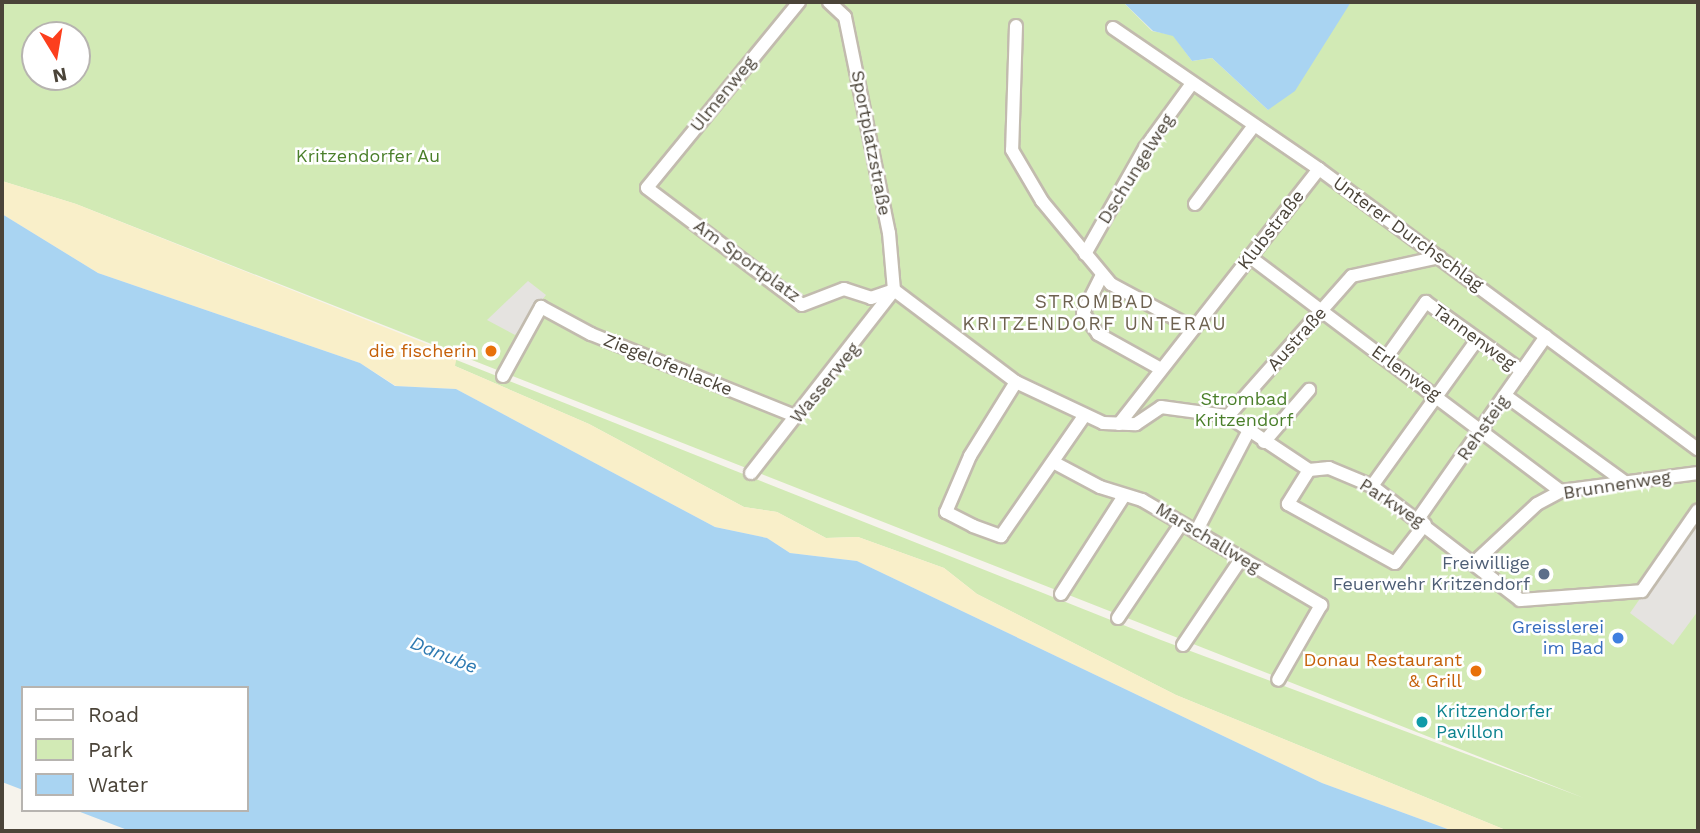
<!DOCTYPE html>
<html>
<head>
<meta charset="utf-8">
<style>
  body { margin:0 }
  #map { position:relative; width:1700px; height:833px; overflow:hidden; background:#f6f3ec; font-family:"Work Sans",sans-serif }
  div>[style] { position:absolute }
  .green>* { inset:0; background:#d2eab5 }
  .sand>* { inset:0; background:#f9efc9 }
  .parking>* { inset:0; background:#e5e3e0 }
  .water>* { inset:0; background:#a9d4f2 }
  .roads { filter:drop-shadow(2px 0 #c2bbae) drop-shadow(-2px 0 #c2bbae) drop-shadow(0 2px #c2bbae) drop-shadow(0 -2px #c2bbae) }
  .street>* { height:12px; margin:-6px; padding:0 6px; transform-origin:6px; border-radius:6px; background:#fff }
  .dots>* { width:19px; height:19px; translate:-50% -50%; box-sizing:border-box; border:4px solid #fff; border-radius:50% }
  span { translate:-50% -50%; white-space:nowrap; text-align:center; line-height:1.15; -webkit-text-stroke:5px #fff; paint-order:stroke }
  .street-label { font-size:18px; color:#4b4439 }
  .park-label { font-size:18px; color:#4a7f2a }
  .food-label { font-size:18px; color:#c56008 }
  .right { translate:-100% -50%; text-align:right }
  .service-label { font-size:18px; color:#4e5e75 }
  .shop-label { font-size:18px; color:#366cbe }
  .culture-label { font-size:18px; color:#0d838f }
  .left { translate:0 -50%; text-align:left }
  .neighbourhood-label { font-size:19px; color:#6e6250; letter-spacing:2px }
  .water-label { font-size:19px; color:#2e7ab2; font-style:italic }
  .frame { position:absolute; inset:0; border:4px solid #4b4439; pointer-events:none }
  .legend { position:absolute; left:21px; top:686px; width:228px; height:126px; box-sizing:border-box; background:#fff; border:2px solid #b7b4b0; margin:0; padding:9px 12px; list-style:none; font-size:21px; color:#4b4439 }
  .legend li { display:flex; align-items:center; gap:14px; height:35px }
  .legend b { width:35px; border:2px solid #b7b4b0 }
  .north { position:absolute; left:21px; top:21px; width:70px; height:70px; box-sizing:border-box; background:#fff; border:2px solid #b7b4b0; border-radius:50%; rotate:169deg; font-size:19px; font-weight:700; line-height:28px; text-align:center; color:#4b4439 }
  .north::after { content:''; display:block; margin:auto; width:24px; height:32px; background:#fc3f1d; clip-path:polygon(50% 0,100% 100%,50% 72%,0 100%) }
</style>
</head>
<body>
<div id="map">
  <div class="green">
    <i style="clip-path:polygon(evenodd,2px 2px,1123px 2px,1152px 31px,1173px 35px,1192px 61px,1212px 58px,1268px 110px,1351px 2px,1698px 2px,1698px 444px,1320px 166px,1110px 30px,1317px 170px,1698px 453px,1698px 831px,1508px 831px,1176px 695px,977px 594px,944px 568px,858px 537px,826px 538px,777px 512px,744px 507px,589px 424px,455px 366px,454px 359px,1161px 640px,1584px 798px,76px 204px,2px 181px,2px 2px,35px 35px,77px 35px,77px 77px,35px 77px,35px 35px)"></i>
  </div>
  <div class="sand">
    <i style="clip-path:polygon(2px 181px,76px 204px,457px 356px,455px 366px,589px 424px,744px 507px,777px 512px,826px 538px,858px 537px,944px 568px,977px 594px,1176px 695px,1508px 831px,1453px 831px,1322px 783px,857px 561px,790px 553px,767px 538px,715px 527px,456px 389px,396px 386px,360px 363px,98px 273px,2px 214px)"></i>
  </div>
  <div class="parking">
    <i style="clip-path:polygon(528px 281px,546px 295px,515px 335px,487px 320px)"></i>
    <i style="clip-path:polygon(1698px 515px,1698px 611px,1673px 645px,1630px 613px)"></i>
  </div>
  <div class="water">
    <i style="clip-path:polygon(1123px 2px,1351px 2px,1295px 91px,1268px 110px,1212px 58px,1192px 61px,1173px 36px,1153px 31px)"></i>
    <i style="clip-path:polygon(2px 214px,98px 273px,360px 363px,395px 386px,456px 389px,715px 527px,767px 538px,790px 553px,857px 561px,1322px 783px,1453px 831px,130px 831px,75px 810px,247px 810px,247px 688px,23px 688px,23px 790px,2px 782px)"></i>
  </div>
  <div class="roads">
    <div class="street">
      <i style="left:799px;top:2px;width:240px;rotate:129.3deg"></i>
      <i style="left:647px;top:188px;width:194px;rotate:37deg"></i>
      <i style="left:802px;top:305px;width:45px;rotate:-20.9deg"></i>
      <i style="left:844px;top:289px;width:28px;rotate:18deg"></i>
      <i style="left:871px;top:298px;width:24px;rotate:-19deg"></i>
      <i style="left:829px;top:2px;width:22px;rotate:43deg"></i>
      <i style="left:845px;top:17px;width:220px;rotate:78.5deg"></i>
      <i style="left:889px;top:233px;width:57px;rotate:85deg"></i>
      <i style="left:1016px;top:26px;width:124px;rotate:91.8deg"></i>
      <i style="left:1012px;top:150px;width:59px;rotate:59.5deg"></i>
      <i style="left:1042px;top:201px;width:108px;rotate:50.3deg"></i>
      <i style="left:1111px;top:284px;width:93px;rotate:28.2deg"></i>
      <i style="left:1113px;top:28px;width:250px;rotate:34.4deg"></i>
      <i style="left:1319px;top:169px;width:471px;rotate:36.5deg"></i>
      <i style="left:1195px;top:204px;width:95px;rotate:-53.1deg"></i>
      <i style="left:1085px;top:254px;width:122px;rotate:-60.5deg"></i>
      <i style="left:1145px;top:148px;width:77px;rotate:-54deg"></i>
      <i style="left:1250px;top:257px;width:389px;rotate:37deg"></i>
      <i style="left:1102px;top:275px;width:42px;rotate:116.6deg"></i>
      <i style="left:1083px;top:313px;width:26px;rotate:54deg"></i>
      <i style="left:1098px;top:334px;width:72px;rotate:29.1deg"></i>
      <i style="left:894px;top:290px;width:153px;rotate:37deg"></i>
      <i style="left:1016px;top:382px;width:96px;rotate:25.2deg"></i>
      <i style="left:1103px;top:423px;width:33px;rotate:2deg"></i>
      <i style="left:1136px;top:424px;width:30px;rotate:-34deg"></i>
      <i style="left:1161px;top:407px;width:68px;rotate:7.7deg"></i>
      <i style="left:1228px;top:416px;width:187px;rotate:-48.5deg"></i>
      <i style="left:1352px;top:276px;width:89px;rotate:-12.3deg"></i>
      <i style="left:1386px;top:358px;width:69px;rotate:-54.5deg"></i>
      <i style="left:1426px;top:302px;width:118px;rotate:35.7deg"></i>
      <i style="left:503px;top:376px;width:79px;rotate:-61.2deg"></i>
      <i style="left:541px;top:307px;width:57px;rotate:28.4deg"></i>
      <i style="left:591px;top:334px;width:222px;rotate:21.9deg"></i>
      <i style="left:1016px;top:382px;width:87px;rotate:121.9deg"></i>
      <i style="left:970px;top:456px;width:61px;rotate:113.2deg"></i>
      <i style="left:946px;top:512px;width:30px;rotate:27deg"></i>
      <i style="left:973px;top:526px;width:30px;rotate:20deg"></i>
      <i style="left:1001px;top:536px;width:146px;rotate:-55.3deg"></i>
      <i style="left:1506px;top:396px;width:148px;rotate:35.9deg"></i>
      <i style="left:1228px;top:416px;width:97px;rotate:33.7deg"></i>
      <i style="left:1309px;top:470px;width:20px;rotate:-6deg"></i>
      <i style="left:1329px;top:468px;width:47px;rotate:22.7deg"></i>
      <i style="left:1372px;top:486px;width:187px;rotate:37.6deg"></i>
      <i style="left:1520px;top:600px;width:122px;rotate:-4.2deg"></i>
      <i style="left:1642px;top:591px;width:98px;rotate:-55.3deg"></i>
      <i style="left:1119px;top:424px;width:324px;rotate:-51.9deg"></i>
      <i style="left:1264px;top:442px;width:69px;rotate:-49.1deg"></i>
      <i style="left:1053px;top:462px;width:53px;rotate:28deg"></i>
      <i style="left:1100px;top:487px;width:44px;rotate:17.2deg"></i>
      <i style="left:1142px;top:500px;width:208px;rotate:30.4deg"></i>
      <i style="left:1321px;top:605px;width:86px;rotate:119.8deg"></i>
      <i style="left:1309px;top:470px;width:40px;rotate:122deg"></i>
      <i style="left:1288px;top:504px;width:122px;rotate:28.9deg"></i>
      <i style="left:1395px;top:563px;width:49px;rotate:-52.4deg"></i>
      <i style="left:751px;top:473px;width:232px;rotate:-52deg"></i>
      <i style="left:1372px;top:486px;width:180px;rotate:-54.3deg"></i>
      <i style="left:1418px;top:519px;width:223px;rotate:-55deg"></i>
      <i style="left:1196px;top:532px;width:113px;rotate:-62.5deg"></i>
      <i style="left:1476px;top:561px;width:83px;rotate:-43.1deg"></i>
      <i style="left:1537px;top:504px;width:27px;rotate:-28deg"></i>
      <i style="left:1561px;top:491px;width:138px;rotate:-7.5deg"></i>
      <i style="left:1061px;top:594px;width:117px;rotate:-57.3deg"></i>
      <i style="left:1118px;top:618px;width:113px;rotate:-56.2deg"></i>
      <i style="left:1183px;top:645px;width:104px;rotate:-56deg"></i>
    </div>
  </div>
  <div class="dots">
    <i style="left:491px;top:351px;background:#e8710a"></i>
    <i style="left:1544px;top:574px;background:#5c6f8a"></i>
    <i style="left:1618px;top:638px;background:#3f7fe0"></i>
    <i style="left:1476px;top:671px;background:#e8710a"></i>
    <i style="left:1422px;top:722px;background:#0f9aa8"></i>
  </div>
  <div class="street-label">
    <span style="left:723px;top:94px;rotate:-51deg">Ulmenweg</span>
    <span style="left:871px;top:143px;rotate:79deg">Sportplatzstraße</span>
    <span style="left:1136px;top:169px;rotate:-58deg">Dschungelweg</span>
    <span style="left:1271px;top:230px;rotate:-52deg">Klubstraße</span>
    <span style="left:1408px;top:234px;rotate:36deg">Unterer Durchschlag</span>
    <span style="left:747px;top:261px;rotate:36deg">Am Sportplatz</span>
    <span style="left:1474px;top:337px;rotate:36deg">Tannenweg</span>
    <span style="left:1297px;top:339px;rotate:-48deg">Austraße</span>
    <span style="left:668px;top:365px;rotate:22deg">Ziegelofenlacke</span>
    <span style="left:1406px;top:373px;rotate:36deg">Erlenweg</span>
    <span style="left:825px;top:383px;rotate:-51deg">Wasserweg</span>
    <span style="left:1483px;top:428px;rotate:-55deg">Rehsteig</span>
    <span style="left:1617px;top:485px;rotate:-9deg">Brunnenweg</span>
    <span style="left:1392px;top:503px;rotate:33deg">Parkweg</span>
    <span style="left:1208px;top:538px;rotate:31deg">Marschallweg</span>
  </div>
  <div class="park-label">
    <span style="left:368px;top:156px">Kritzendorfer Au</span>
    <span style="left:1244px;top:410px">Strombad<br>Kritzendorf</span>
  </div>
  <div class="food-label">
    <span class="right" style="left:477px;top:351px">die fischerin</span>
    <span class="right" style="left:1462px;top:671px">Donau Restaurant<br>&amp; Grill</span>
  </div>
  <div class="service-label">
    <span class="right" style="left:1530px;top:574px">Freiwillige<br>Feuerwehr Kritzendorf</span>
  </div>
  <div class="shop-label">
    <span class="right" style="left:1604px;top:638px">Greisslerei<br>im Bad</span>
  </div>
  <div class="culture-label">
    <span class="left" style="left:1436px;top:722px">Kritzendorfer<br>Pavillon</span>
  </div>
  <div class="neighbourhood-label">
    <span style="left:1095px;top:313px">STROMBAD<br>KRITZENDORF UNTERAU</span>
  </div>
  <div class="water-label">
    <span style="left:444px;top:655px;rotate:22deg">Danube</span>
  </div>
  <div class="frame"></div>
  <ul class="legend">
  <li><b style="height:9px;background:#fff"></b>Road</li>
  <li><b style="height:19px;background:#d2eab5"></b>Park</li>
  <li><b style="height:19px;background:#a9d4f2"></b>Water</li>
  </ul>
  <div class="north">N</div>
</div>
</body>
</html>
